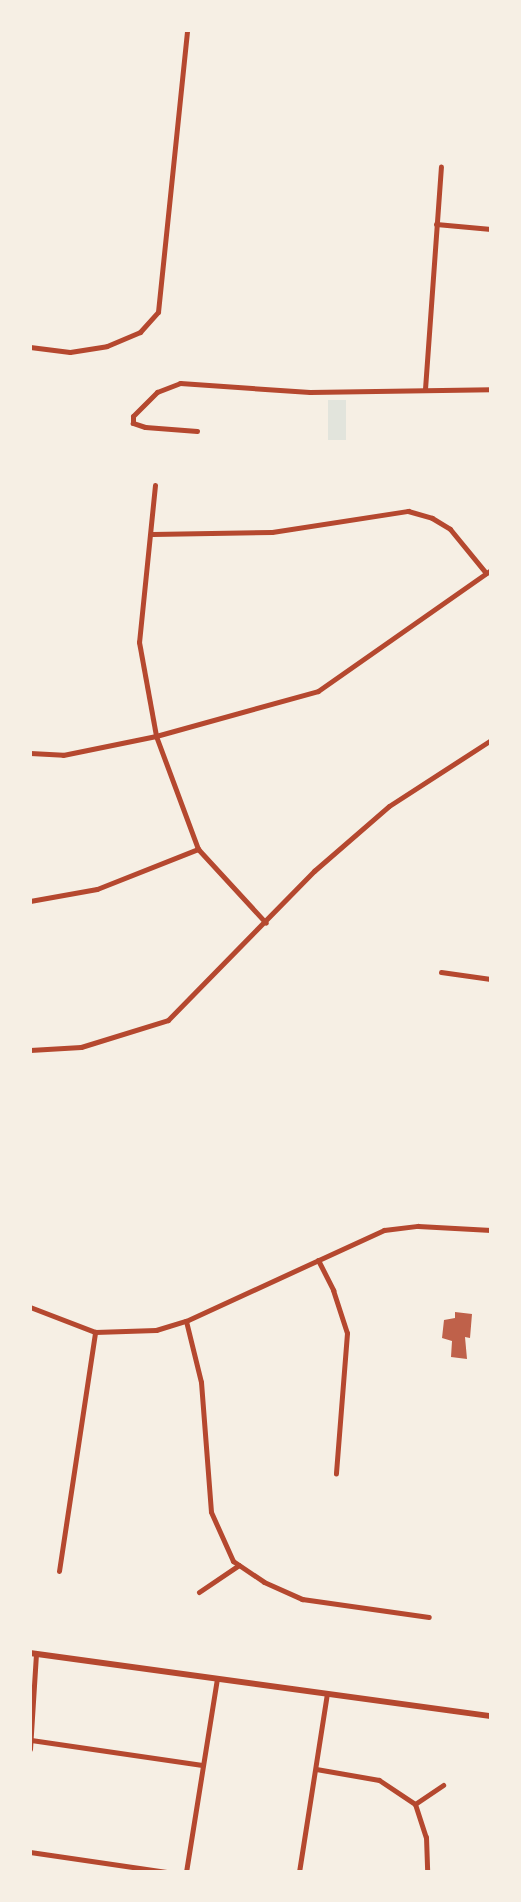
<!DOCTYPE html>
<html>
<head>
<meta charset="utf-8">
<style>
  body { margin:0 }
  #map { position:relative; width:521px; height:1902px; overflow:hidden; background:#f6efe4; font-family:Helvetica,sans-serif }
  div>[style] { position:absolute }
  .green>* { inset:0; background:#e2e4dc; transform-origin:0 0 }
  .building>* { inset:0; background:#bf614a }
  .minor>* { height:5px; margin:-2.5px; padding:0 2.5px; transform-origin:2.5px; border-radius:2.5px; background:#b5482f }
  .tertiary>* { height:6px; margin:-3px; padding:0 3px; transform-origin:3px; border-radius:3px; background:#b5482f }
  span { translate:-50% -50%; white-space:nowrap; text-align:center; line-height:1.15; -webkit-text-stroke:6px #f6efe4; paint-order:stroke }
  .frame { position:absolute; inset:0; border:32px solid #f6efe4; pointer-events:none }
</style>
</head>
<body>
<div id="map">
  <div class="green">
    <i style="left:328px;top:400px;width:18px;height:40px"></i>
  </div>
  <div class="building">
    <i style="clip-path:polygon(455px 1312px,472px 1314px,470px 1338px,465px 1337px,467px 1359px,451px 1357px,452px 1341px,442px 1338px,444px 1320px,455px 1318px)"></i>
  </div>
  <div class="minor">
    <i style="left:436px;top:224px;width:55px;rotate:5.2deg"></i>
    <i style="left:30px;top:347px;width:40px;rotate:7.1deg"></i>
    <i style="left:70px;top:352px;width:37px;rotate:-9deg"></i>
    <i style="left:107px;top:346px;width:36px;rotate:-23deg"></i>
    <i style="left:140px;top:332px;width:27px;rotate:-48deg"></i>
    <i style="left:158px;top:312px;width:283px;rotate:-84.1deg"></i>
    <i style="left:425px;top:389px;width:223px;rotate:-85.9deg"></i>
    <i style="left:197px;top:431px;width:52px;rotate:-175.6deg"></i>
    <i style="left:145px;top:427px;width:13px;rotate:-162deg"></i>
    <i style="left:133px;top:423px;width:7px;rotate:-90deg"></i>
    <i style="left:133px;top:416px;width:34px;rotate:-45deg"></i>
    <i style="left:157px;top:392px;width:25px;rotate:-21deg"></i>
    <i style="left:180px;top:383px;width:130px;rotate:4deg"></i>
    <i style="left:310px;top:392px;width:181px;rotate:-0.9deg"></i>
    <i style="left:155px;top:485px;width:158px;rotate:95.8deg"></i>
    <i style="left:139px;top:642px;width:96px;rotate:79.7deg"></i>
    <i style="left:156px;top:736px;width:121px;rotate:69.6deg"></i>
    <i style="left:198px;top:849px;width:100px;rotate:47.4deg"></i>
    <i style="left:152px;top:534px;width:120px;rotate:-1deg"></i>
    <i style="left:272px;top:532px;width:138px;rotate:-8.8deg"></i>
    <i style="left:408px;top:511px;width:25px;rotate:16deg"></i>
    <i style="left:432px;top:518px;width:21px;rotate:31deg"></i>
    <i style="left:450px;top:529px;width:57px;rotate:50.7deg"></i>
    <i style="left:30px;top:753px;width:33px;rotate:3deg"></i>
    <i style="left:63px;top:755px;width:95px;rotate:-11.5deg"></i>
    <i style="left:156px;top:736px;width:168px;rotate:-15.5deg"></i>
    <i style="left:318px;top:691px;width:211px;rotate:-35deg"></i>
    <i style="left:30px;top:901px;width:68px;rotate:-10.2deg"></i>
    <i style="left:97px;top:889px;width:109px;rotate:-21.6deg"></i>
    <i style="left:441px;top:972px;width:50px;rotate:8deg"></i>
    <i style="left:30px;top:1050px;width:51px;rotate:-3.4deg"></i>
    <i style="left:81px;top:1047px;width:91px;rotate:-17.2deg"></i>
    <i style="left:168px;top:1020px;width:209px;rotate:-45.6deg"></i>
    <i style="left:314px;top:871px;width:99px;rotate:-40.9deg"></i>
    <i style="left:389px;top:806px;width:121px;rotate:-32.9deg"></i>
    <i style="left:318px;top:1260px;width:34px;rotate:63deg"></i>
    <i style="left:333px;top:1290px;width:45px;rotate:72deg"></i>
    <i style="left:347px;top:1333px;width:141px;rotate:94.5deg"></i>
    <i style="left:30px;top:1307px;width:70px;rotate:21deg"></i>
    <i style="left:95px;top:1332px;width:61px;rotate:-1.9deg"></i>
    <i style="left:156px;top:1330px;width:31px;rotate:-17deg"></i>
    <i style="left:186px;top:1321px;width:218px;rotate:-24.7deg"></i>
    <i style="left:384px;top:1230px;width:34px;rotate:-7deg"></i>
    <i style="left:418px;top:1226px;width:73px;rotate:3.1deg"></i>
    <i style="left:186px;top:1321px;width:63px;rotate:76.2deg"></i>
    <i style="left:201px;top:1382px;width:130px;rotate:85.6deg"></i>
    <i style="left:211px;top:1512px;width:54px;rotate:65.8deg"></i>
    <i style="left:233px;top:1561px;width:37px;rotate:34deg"></i>
    <i style="left:264px;top:1582px;width:42px;rotate:24.1deg"></i>
    <i style="left:302px;top:1599px;width:128px;rotate:8.1deg"></i>
    <i style="left:59px;top:1571px;width:242px;rotate:-81.4deg"></i>
    <i style="left:199px;top:1592px;width:48px;rotate:-34deg"></i>
    <i style="left:31px;top:1740px;width:173px;rotate:8.3deg"></i>
    <i style="left:30px;top:1749px;width:95px;rotate:-86.4deg"></i>
    <i style="left:316px;top:1769px;width:64px;rotate:9.9deg"></i>
    <i style="left:379px;top:1780px;width:43px;rotate:33.7deg"></i>
    <i style="left:415px;top:1804px;width:35px;rotate:72deg"></i>
    <i style="left:426px;top:1837px;width:35px;rotate:88deg"></i>
    <i style="left:415px;top:1804px;width:34px;rotate:-34deg"></i>
    <i style="left:30px;top:1852px;width:138px;rotate:8.3deg"></i>
    <i style="left:186px;top:1872px;width:196px;rotate:-80.9deg"></i>
    <i style="left:299px;top:1872px;width:181px;rotate:-81.1deg"></i>
  </div>
  <div class="tertiary">
    <i style="left:30px;top:1653px;width:465px;rotate:7.8deg"></i>
  </div>
  <div class="frame"></div>
</div>
</body>
</html>
